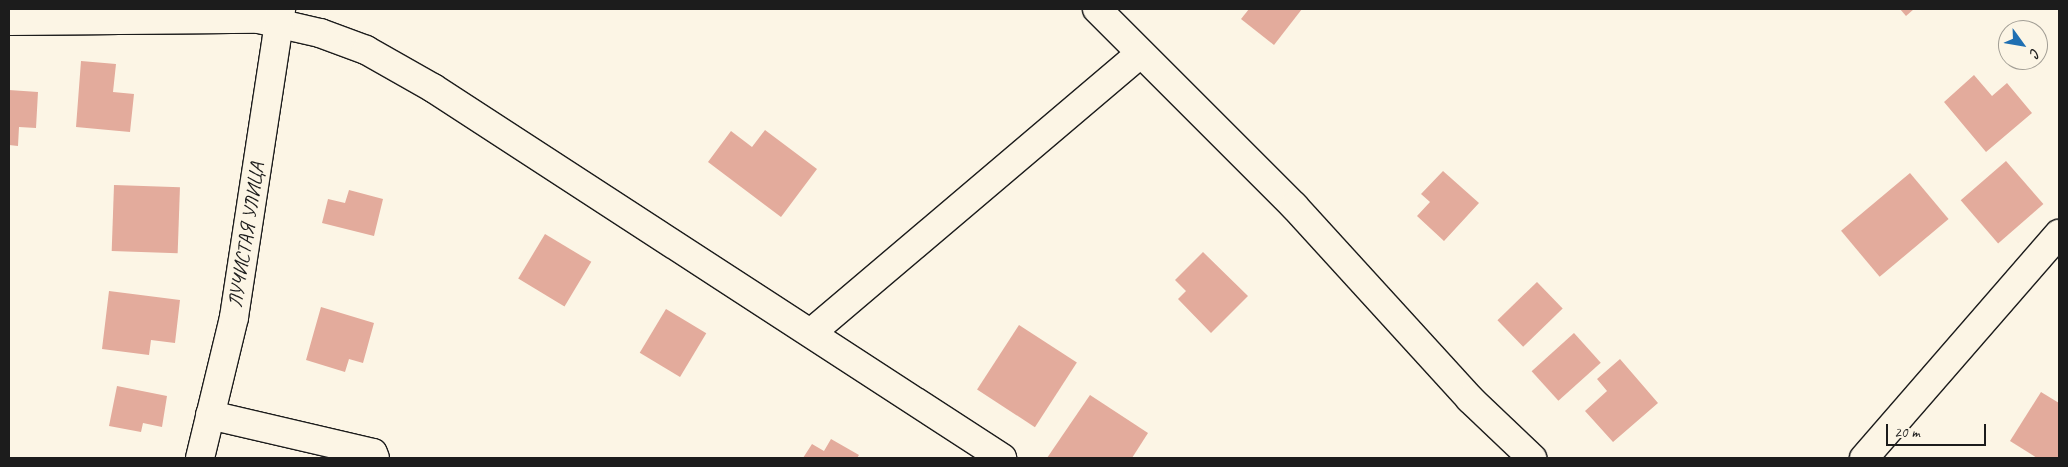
<!DOCTYPE html>
<html>
<head>
<meta charset="utf-8">
<style>
  body { margin:0 }
  #map { position:relative; width:2068px; height:467px; overflow:hidden; background:#fcf5e5; font-family:Caveat,sans-serif }
  div>[style] { position:absolute }
  .building>* { inset:0; background:#e3ab9c; transform-origin:0 0 }
  .roads { filter:drop-shadow(1px 0 #1c1c1c) drop-shadow(-1px 0 #1c1c1c) drop-shadow(0 1px #1c1c1c) drop-shadow(0 -1px #1c1c1c) }
  .minor>* { height:28px; margin:-14px; padding:0 14px; transform-origin:14px; border-radius:14px; background:#fcf5e5 }
  span { translate:-50% -50%; white-space:nowrap; text-align:center; line-height:1.15; -webkit-text-stroke:4px #fcf5e5; paint-order:stroke }
  .street-label { font-size:20px; color:#1c1c1c }
  .frame { position:absolute; inset:0; border:10px solid #1c1c1c; pointer-events:none }
  .north { position:absolute; left:1998px; top:20px; width:50px; height:50px; box-sizing:border-box; background:#fcf5e5; border:1px solid #a29e95; border-radius:50%; rotate:122deg; font-size:14px; font-weight:700; line-height:20px; text-align:center; color:#1c1c1c }
  .north::after { content:''; display:block; margin:auto; width:18px; height:22px; background:#1f6fb2; clip-path:polygon(50% 0,100% 100%,50% 72%,0 100%) }
  .scale { position:absolute; left:1886px; top:424px; width:100px; height:22px; box-sizing:border-box; border:2px solid #1c1c1c; border-top:0; padding-left:6px; font-size:15px; line-height:18px; white-space:nowrap; color:#1c1c1c; -webkit-text-stroke:4px #fcf5e5; paint-order:stroke }
</style>
</head>
<body>
<div id="map">
  <div class="building">
    <i style="clip-path:polygon(1249px 9px,1302px 9px,1274px 45px,1241px 19px)"></i>
    <i style="clip-path:polygon(1900px 9px,1914px 9px,1906px 16px)"></i>
    <i style="clip-path:polygon(81px 61px,116px 64px,113px 92px,134px 94px,130px 132px,76px 127px)"></i>
    <i style="clip-path:polygon(1974px 75px,1992px 96px,2007px 83px,2032px 113px,1986px 152px,1944px 102px)"></i>
    <i style="clip-path:polygon(9px 90px,38px 92px,36px 128px,19px 127px,18px 146px,9px 145px)"></i>
    <i style="clip-path:polygon(765px 130px,817px 169px,781px 217px,708px 162px,731px 131px,752px 147px)"></i>
    <i style="left:2006px;top:161px;width:57px;height:60px;rotate:49deg"></i>
    <i style="clip-path:polygon(1443px 171px,1479px 203px,1444px 241px,1417px 216px,1430px 202px,1421px 194px)"></i>
    <i style="left:1910px;top:173px;width:60px;height:90px;rotate:50deg"></i>
    <i style="left:114px;top:185px;width:66px;height:66px;rotate:2deg"></i>
    <i style="clip-path:polygon(349px 190px,383px 199px,374px 236px,322px 223px,328px 199px,345px 203px)"></i>
    <i style="left:545px;top:234px;width:54px;height:52px;rotate:31deg"></i>
    <i style="clip-path:polygon(1203px 252px,1248px 296px,1211px 333px,1178px 299px,1186px 291px,1175px 280px)"></i>
    <i style="left:1537px;top:282px;width:37px;height:55px;rotate:46deg"></i>
    <i style="clip-path:polygon(109px 291px,180px 300px,175px 343px,151px 340px,149px 355px,102px 349px)"></i>
    <i style="clip-path:polygon(321px 307px,374px 323px,363px 363px,349px 359px,345px 372px,306px 360px)"></i>
    <i style="left:666px;top:309px;width:47px;height:51px;rotate:31deg"></i>
    <i style="left:1019px;top:325px;width:69px;height:77px;rotate:33deg"></i>
    <i style="left:1574px;top:333px;width:40px;height:57px;rotate:48deg"></i>
    <i style="clip-path:polygon(1620px 359px,1658px 403px,1613px 442px,1585px 411px,1607px 391px,1597px 379px)"></i>
    <i style="clip-path:polygon(117px 386px,167px 396px,162px 427px,143px 423px,141px 432px,109px 426px)"></i>
    <i style="clip-path:polygon(2041px 392px,2059px 403px,2059px 458px,2037px 458px,2010px 441px)"></i>
    <i style="clip-path:polygon(1090px 395px,1148px 433px,1132px 458px,1047px 458px)"></i>
    <i style="clip-path:polygon(831px 439px,859px 455px,857px 458px,803px 458px,812px 444px,824px 451px)"></i>
  </div>
  <div class="roads">
    <div class="minor">
      <i style="left:1097px;top:9px;width:279px;rotate:45deg"></i>
      <i style="left:1294px;top:206px;width:261px;rotate:47.6deg"></i>
      <i style="left:1470px;top:399px;width:86px;rotate:43.6deg"></i>
      <i style="left:9px;top:21px;width:250px;rotate:-0.5deg"></i>
      <i style="left:259px;top:19px;width:63px;rotate:12.9deg"></i>
      <i style="left:320px;top:33px;width:49px;rotate:20.3deg"></i>
      <i style="left:366px;top:50px;width:77px;rotate:29.6deg"></i>
      <i style="left:433px;top:88px;width:679px;rotate:33.03deg"></i>
      <i style="left:812px;top:332px;width:431px;rotate:-40.3deg"></i>
      <i style="left:210px;top:415px;width:167px;rotate:13.1deg"></i>
      <i style="left:373px;top:453px;width:5px;rotate:68deg"></i>
      <i style="left:200px;top:458px;width:145px;rotate:-76.4deg"></i>
      <i style="left:234px;top:317px;width:312px;rotate:-81.3deg"></i>
      <i style="left:1864px;top:458px;width:297px;rotate:-49deg"></i>
    </div>
  </div>
  <div class="street-label">
    <span style="left:246px;top:235px;rotate:-81deg">ЛУЧИСТАЯ УЛИЦА</span>
  </div>
  <div class="frame"></div>
  <div class="north">С</div>
  <div class="scale">20 m</div>
</div>
</body>
</html>
